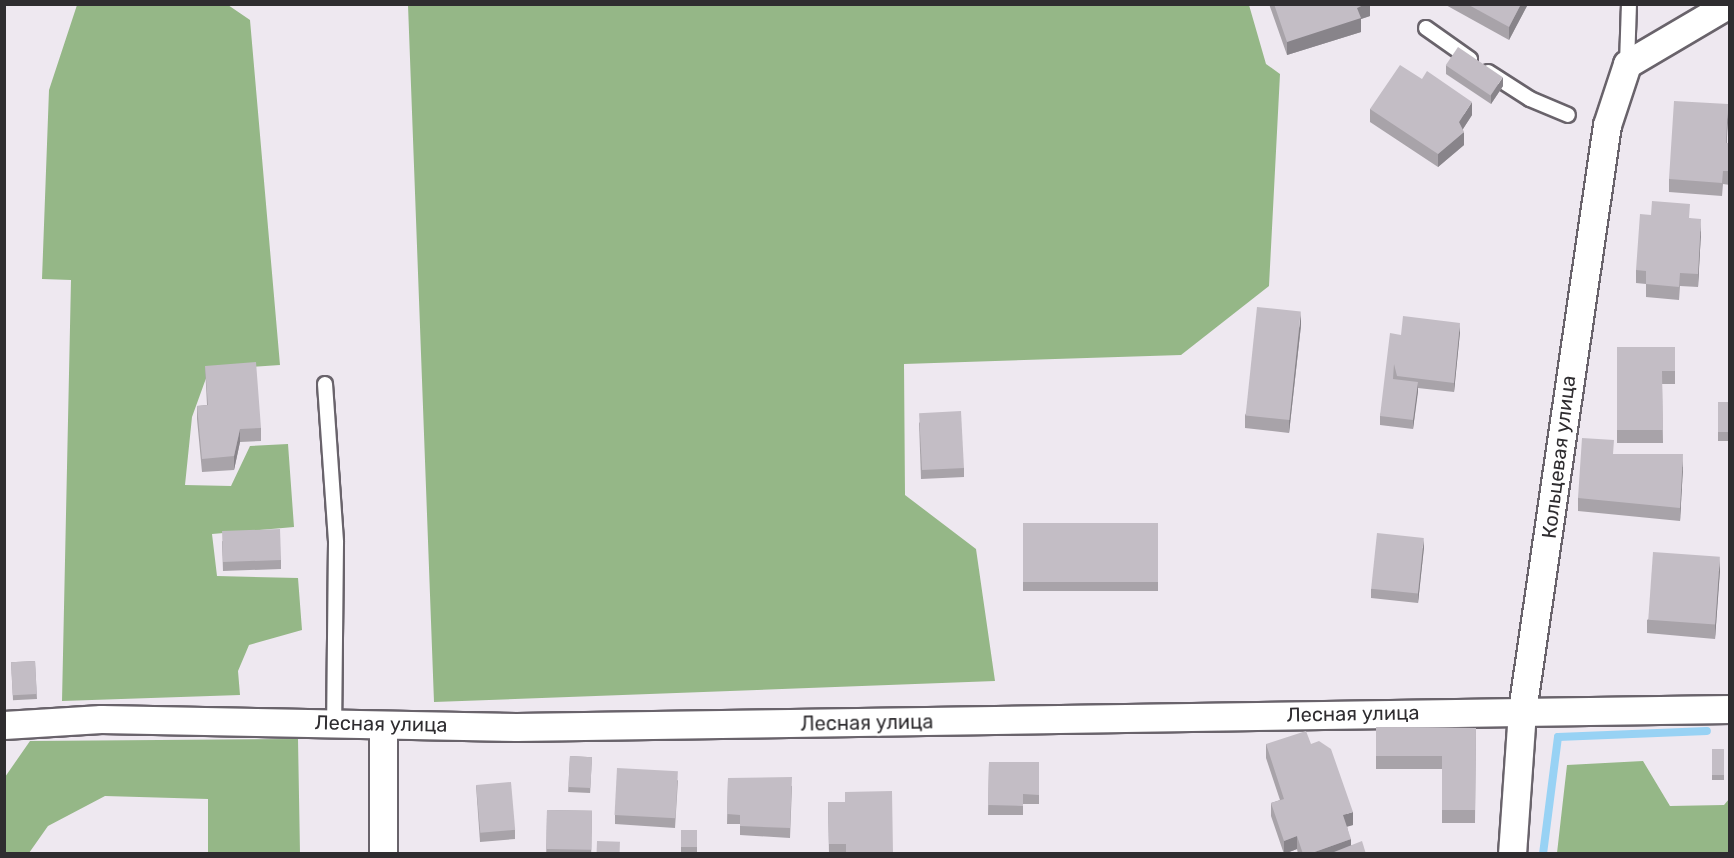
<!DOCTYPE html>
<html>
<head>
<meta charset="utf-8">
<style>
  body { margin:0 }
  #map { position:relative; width:1734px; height:858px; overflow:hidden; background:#eee8f0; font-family:Rubik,sans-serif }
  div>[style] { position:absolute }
  .forest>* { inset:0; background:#95b787 }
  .stream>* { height:8px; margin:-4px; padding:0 4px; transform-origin:4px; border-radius:4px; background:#98d2f4 }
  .roads { filter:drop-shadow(2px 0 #69636b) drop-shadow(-2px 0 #69636b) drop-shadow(0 2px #69636b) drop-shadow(0 -2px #69636b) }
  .lane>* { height:14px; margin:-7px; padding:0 7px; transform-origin:7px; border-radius:7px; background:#fff }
  .street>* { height:27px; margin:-13.5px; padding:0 13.5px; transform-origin:13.5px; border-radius:13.5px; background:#fff }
  .wall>* { inset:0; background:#a8a3a9; transform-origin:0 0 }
  .shaded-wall>* { inset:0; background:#88848a }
  .building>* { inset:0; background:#c3bdc5; transform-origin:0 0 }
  span { translate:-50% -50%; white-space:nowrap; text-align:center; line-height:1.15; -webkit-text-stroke:4.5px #fff; paint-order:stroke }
  .street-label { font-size:20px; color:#2f2d30 }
  .frame { position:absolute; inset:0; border:6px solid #2f2d30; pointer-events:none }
</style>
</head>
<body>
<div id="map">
  <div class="forest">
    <i style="clip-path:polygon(77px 5px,228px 5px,250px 20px,280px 365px,209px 370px,192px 417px,185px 485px,231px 486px,250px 446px,288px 444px,294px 527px,212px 534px,217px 576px,298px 578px,302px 630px,249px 645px,238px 671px,240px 695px,62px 701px,71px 280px,42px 279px,49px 90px)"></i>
    <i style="clip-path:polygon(408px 5px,1249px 5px,1266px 64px,1280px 74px,1269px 286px,1181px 355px,904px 364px,905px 495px,976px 549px,995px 681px,434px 702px)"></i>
    <i style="clip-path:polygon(298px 739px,300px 853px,208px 853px,208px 799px,105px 796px,48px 826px,29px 853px,5px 853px,5px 777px,30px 741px)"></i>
    <i style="clip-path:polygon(1643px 761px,1670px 806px,1724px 805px,1729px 799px,1729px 853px,1557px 853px,1567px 765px)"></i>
  </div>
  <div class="stream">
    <i style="left:1543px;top:854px;width:118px;rotate:-82.7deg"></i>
    <i style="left:1558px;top:737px;width:149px;rotate:-2.3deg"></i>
  </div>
  <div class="roads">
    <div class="lane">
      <i style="left:1426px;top:28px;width:54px;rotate:35.2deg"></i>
      <i style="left:1627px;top:64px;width:60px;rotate:-88.1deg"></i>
      <i style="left:1488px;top:72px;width:50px;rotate:32.7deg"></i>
      <i style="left:1530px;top:99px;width:41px;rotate:22.8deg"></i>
      <i style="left:325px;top:384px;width:159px;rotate:86deg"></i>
      <i style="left:336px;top:543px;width:180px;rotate:90.6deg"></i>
    </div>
    <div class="street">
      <i style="left:4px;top:725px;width:97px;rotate:-3.5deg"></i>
      <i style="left:101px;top:719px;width:415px;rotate:1.1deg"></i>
      <i style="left:516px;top:727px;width:1214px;rotate:-0.85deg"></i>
      <i style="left:383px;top:854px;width:129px;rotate:-90deg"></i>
      <i style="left:1512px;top:854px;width:143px;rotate:-86deg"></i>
      <i style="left:1522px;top:711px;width:592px;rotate:-81.75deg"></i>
      <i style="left:1607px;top:125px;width:64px;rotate:-71.8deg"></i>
      <i style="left:1627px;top:64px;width:118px;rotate:-30.5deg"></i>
    </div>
  </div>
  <div class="wall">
    <i style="clip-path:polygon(1269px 4px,1370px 4px,1370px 16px,1361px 19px,1361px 32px,1287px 55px)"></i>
    <i style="clip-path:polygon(1444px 4px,1528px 4px,1509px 40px)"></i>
    <i style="clip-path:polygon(1446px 65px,1503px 86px,1491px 104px,1446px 74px)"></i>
    <i style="clip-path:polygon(1370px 109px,1472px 115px,1463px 129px,1464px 145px,1438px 167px,1370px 122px)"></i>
    <i style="clip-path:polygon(1728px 118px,1726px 143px,1730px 143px,1730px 185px,1723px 184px,1722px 196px,1669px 192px,1669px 179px)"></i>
    <i style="clip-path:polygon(1690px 218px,1701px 232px,1698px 287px,1680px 286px,1679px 300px,1646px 297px,1646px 284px,1636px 283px,1636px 270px)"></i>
    <i style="clip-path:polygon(1301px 325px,1289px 433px,1245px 428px,1245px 415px)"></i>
    <i style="clip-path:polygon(1460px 332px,1454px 392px,1418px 388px,1413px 429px,1380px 425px,1380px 416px,1401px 335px)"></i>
    <i style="clip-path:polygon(1617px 347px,1675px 347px,1675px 384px,1662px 384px,1663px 443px,1617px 443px)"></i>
    <i style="clip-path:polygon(205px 366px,261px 428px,261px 441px,240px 442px,234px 470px,202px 472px,197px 419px,197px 406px,207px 405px)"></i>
    <i style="left:1718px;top:402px;width:12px;height:39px"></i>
    <i style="clip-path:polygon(919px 422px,964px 468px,964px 477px,921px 479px)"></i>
    <i style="clip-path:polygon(1614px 454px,1683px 467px,1680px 521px,1578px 511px,1578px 498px)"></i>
    <i style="left:1023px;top:523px;width:135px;height:68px"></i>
    <i style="clip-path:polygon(222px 541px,281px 560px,281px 569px,223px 571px)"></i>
    <i style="clip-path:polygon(1424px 547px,1418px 603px,1371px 598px,1371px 589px)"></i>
    <i style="clip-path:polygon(1720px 570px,1715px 639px,1647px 633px,1647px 620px)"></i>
    <i style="left:35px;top:661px;width:38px;height:24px;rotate:87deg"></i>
    <i style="clip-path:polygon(1376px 727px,1476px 728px,1475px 823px,1442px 823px,1442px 769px,1376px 769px)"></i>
    <i style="clip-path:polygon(1266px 744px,1311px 744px,1353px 825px,1347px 826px,1351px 845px,1366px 854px,1298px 854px,1297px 849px,1284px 854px,1271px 816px,1271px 803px,1280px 800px,1266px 758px)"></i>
    <i style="left:1712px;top:749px;width:12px;height:31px"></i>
    <i style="left:570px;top:756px;width:22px;height:36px;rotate:3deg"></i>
    <i style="clip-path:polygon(989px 762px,1039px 762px,1039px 804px,1023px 804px,1023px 815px,988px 815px)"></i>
    <i style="clip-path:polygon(728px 778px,792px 786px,790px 838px,740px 835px,740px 824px,727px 824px)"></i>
    <i style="clip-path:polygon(678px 780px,675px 828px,615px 824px,615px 815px)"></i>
    <i style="clip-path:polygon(476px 785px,515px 830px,515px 839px,480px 842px)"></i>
    <i style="clip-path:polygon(828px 802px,893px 854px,829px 854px)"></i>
    <i style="left:547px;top:810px;width:45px;height:44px;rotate:1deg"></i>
    <i style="left:681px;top:830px;width:16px;height:22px"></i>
  </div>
  <div class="shaded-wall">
    <i style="clip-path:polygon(1365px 4px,1370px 4px,1370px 16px,1361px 19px,1361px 32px,1287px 55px,1287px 42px,1357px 8px)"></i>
    <i style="clip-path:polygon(1521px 4px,1528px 4px,1509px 40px,1509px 27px)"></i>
    <i style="clip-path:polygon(1503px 77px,1503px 86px,1491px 104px,1491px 95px)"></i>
    <i style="clip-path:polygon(1472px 102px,1472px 115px,1459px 135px,1459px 122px)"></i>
    <i style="clip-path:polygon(1728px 104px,1728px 118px,1726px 156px,1726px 143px)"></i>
    <i style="clip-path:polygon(1464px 132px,1464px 145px,1438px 167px,1438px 154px)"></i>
    <i style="clip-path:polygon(1701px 219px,1701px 232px,1698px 287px,1698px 274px)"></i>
    <i style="clip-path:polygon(1301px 312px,1301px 325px,1289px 433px,1289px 420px)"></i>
    <i style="clip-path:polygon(1460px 323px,1460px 332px,1454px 392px,1454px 383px)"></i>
    <i style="clip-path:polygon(1418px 382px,1418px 392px,1413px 429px,1413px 420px)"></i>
    <i style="clip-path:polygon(240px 429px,240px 442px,234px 470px,234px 456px)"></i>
    <i style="clip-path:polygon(1683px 454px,1683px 467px,1680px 521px,1680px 508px)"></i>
    <i style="clip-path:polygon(1424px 538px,1424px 547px,1418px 603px,1418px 594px)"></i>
    <i style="clip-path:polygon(1720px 557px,1720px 570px,1715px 639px,1715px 626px)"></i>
    <i style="clip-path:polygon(1353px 812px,1353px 825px,1343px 828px,1343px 815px)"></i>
    <i style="clip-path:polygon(1297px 836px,1297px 849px,1284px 854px,1284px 841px)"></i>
    <i style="clip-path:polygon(1351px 839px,1351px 852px,1348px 854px,1309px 854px)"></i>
  </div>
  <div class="building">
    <i style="clip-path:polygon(1274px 4px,1365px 4px,1357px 8px,1361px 18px,1287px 42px)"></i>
    <i style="clip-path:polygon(1467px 4px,1521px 4px,1509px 27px)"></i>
    <i style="left:1458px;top:47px;width:54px;height:22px;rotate:34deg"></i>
    <i style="clip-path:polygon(1400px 65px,1422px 79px,1427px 71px,1472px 102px,1459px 122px,1464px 132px,1438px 154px,1370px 109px)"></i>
    <i style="clip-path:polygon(1674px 101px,1728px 104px,1726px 143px,1730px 143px,1730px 171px,1723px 171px,1722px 183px,1669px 179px)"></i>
    <i style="clip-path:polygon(1652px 201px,1690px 204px,1689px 218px,1701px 219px,1698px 274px,1680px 273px,1679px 287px,1646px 284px,1646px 271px,1636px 270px,1640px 214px,1651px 215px)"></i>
    <i style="left:1257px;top:307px;width:44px;height:109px;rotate:6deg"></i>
    <i style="clip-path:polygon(1403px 316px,1460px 323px,1454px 383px,1397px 376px,1394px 364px,1393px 379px,1418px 382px,1413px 420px,1380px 416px,1390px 333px,1401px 335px)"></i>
    <i style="clip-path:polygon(1617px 347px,1675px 347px,1675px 371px,1662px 371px,1663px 430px,1617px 430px)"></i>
    <i style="clip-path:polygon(256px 362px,261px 428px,240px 429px,234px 456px,202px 459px,197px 406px,208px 405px,205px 366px)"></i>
    <i style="left:1718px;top:402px;width:12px;height:30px"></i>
    <i style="left:961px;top:411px;width:57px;height:42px;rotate:87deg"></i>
    <i style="clip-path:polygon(1582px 438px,1614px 440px,1613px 454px,1683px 454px,1680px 508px,1578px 498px)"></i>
    <i style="left:1023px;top:523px;width:135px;height:59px"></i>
    <i style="left:280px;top:529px;width:31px;height:58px;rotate:88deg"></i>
    <i style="left:1377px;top:533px;width:47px;height:56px;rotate:6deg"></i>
    <i style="left:1653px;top:552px;width:67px;height:68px;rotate:4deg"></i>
    <i style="left:35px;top:661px;width:33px;height:24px;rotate:87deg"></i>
    <i style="clip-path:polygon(1376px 727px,1476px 728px,1475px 810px,1442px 810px,1442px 756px,1376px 756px)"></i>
    <i style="clip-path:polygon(1306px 731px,1311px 744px,1319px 741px,1331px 749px,1353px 812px,1343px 815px,1351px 839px,1309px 854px,1303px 854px,1297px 836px,1284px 841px,1271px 803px,1284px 799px,1266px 744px)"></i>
    <i style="left:1712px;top:749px;width:12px;height:26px"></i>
    <i style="left:570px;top:756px;width:22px;height:31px;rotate:3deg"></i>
    <i style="clip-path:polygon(989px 762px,1039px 762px,1039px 795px,1023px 794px,1023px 806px,988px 805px)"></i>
    <i style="left:617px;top:768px;width:61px;height:47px;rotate:3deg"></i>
    <i style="clip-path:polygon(792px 777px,790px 828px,740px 826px,740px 815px,727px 814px,728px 778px)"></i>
    <i style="left:511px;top:782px;width:48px;height:35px;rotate:85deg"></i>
    <i style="clip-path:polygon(892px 791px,893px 854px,846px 854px,846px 844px,829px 844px,828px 802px,845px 802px,845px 792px)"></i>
    <i style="left:547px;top:810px;width:45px;height:39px;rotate:1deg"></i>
    <i style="left:681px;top:830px;width:16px;height:17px"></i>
    <i style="left:597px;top:841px;width:23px;height:13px;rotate:2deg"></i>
    <i style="clip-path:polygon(1362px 841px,1366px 854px,1329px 854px)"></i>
    <i style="left:935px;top:853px;width:60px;height:1px"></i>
  </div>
  <div class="street-label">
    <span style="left:1559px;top:457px;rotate:-83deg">Кольцевая улица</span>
    <span style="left:1353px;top:714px;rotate:-1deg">Лесная улица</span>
    <span style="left:867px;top:723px;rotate:-1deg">Лесная улица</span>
    <span style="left:381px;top:724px;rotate:1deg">Лесная улица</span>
  </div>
  <div class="frame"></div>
</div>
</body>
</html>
